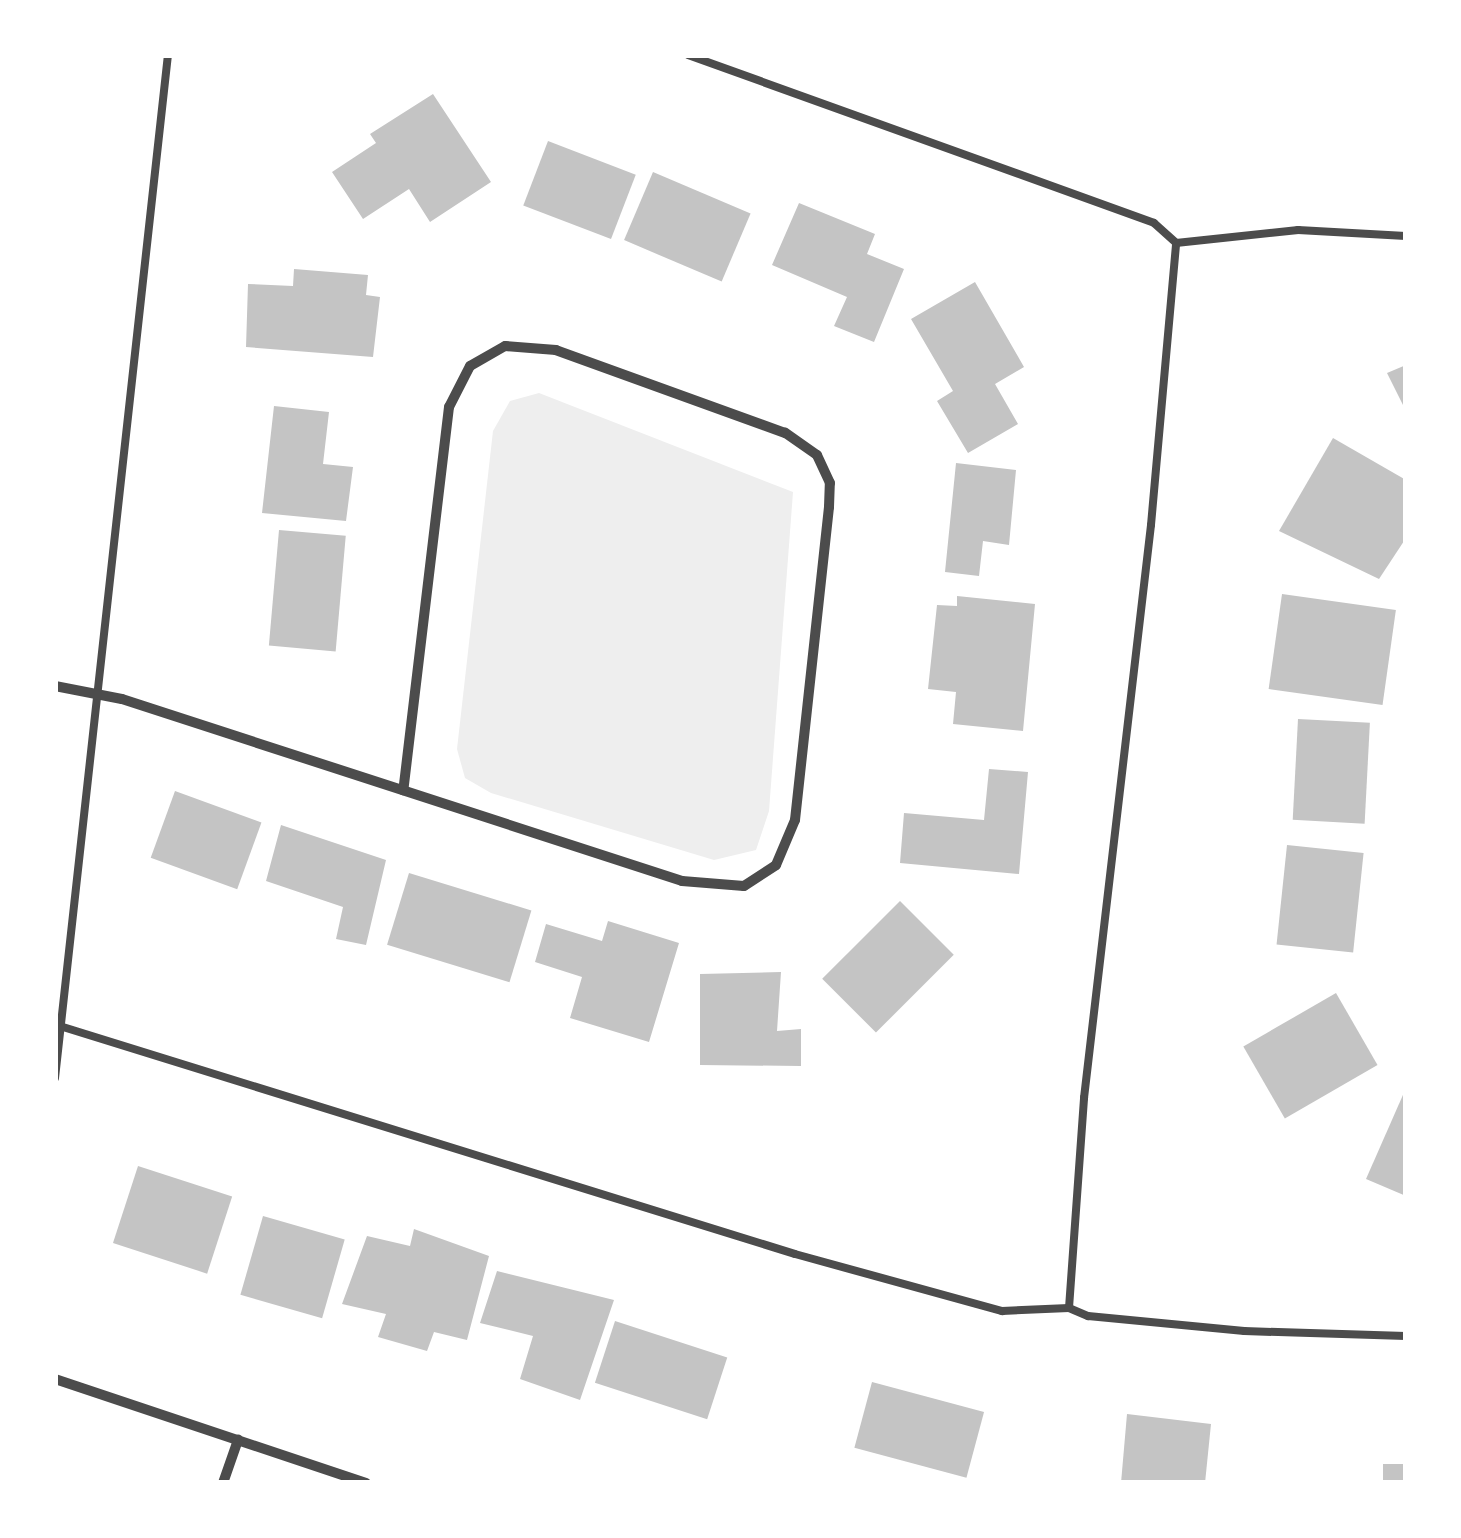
<!DOCTYPE html>
<html>
<head>
<meta charset="utf-8">
<style>
  body { margin:0 }
  #map { position:relative; width:1461px; height:1538px; overflow:hidden; background:#fff; font-family:Montserrat,sans-serif }
  div>[style] { position:absolute }
  .green>* { inset:0; background:#eee }
  .building>* { inset:0; background:#c4c4c4; transform-origin:0 0 }
  .service>* { height:8px; margin:-4px; padding:0 4px; transform-origin:4px; border-radius:4px; background:#4c4c4c }
  .minor>* { height:10px; margin:-5px; padding:0 5px; transform-origin:5px; border-radius:5px; background:#4c4c4c }
  span { translate:-50% -50%; white-space:nowrap; text-align:center; line-height:1.15; -webkit-text-stroke:8px #fff; paint-order:stroke }
  .frame { position:absolute; inset:0; border:58px solid #fff; pointer-events:none }
</style>
</head>
<body>
<div id="map">
  <div class="green">
    <i style="clip-path:polygon(539px 393px,793px 492px,769px 811px,756px 850px,714px 860px,491px 793px,465px 778px,457px 749px,493px 431px,510px 401px)"></i>
  </div>
  <div class="building">
    <i style="clip-path:polygon(433px 94px,491px 182px,430px 222px,409px 189px,363px 219px,332px 172px,376px 143px,370px 134px)"></i>
    <i style="left:548px;top:141px;width:94px;height:69px;rotate:21deg"></i>
    <i style="left:653px;top:172px;width:106px;height:74px;rotate:23deg"></i>
    <i style="clip-path:polygon(799px 203px,875px 234px,867px 254px,904px 269px,874px 342px,834px 326px,847px 297px,772px 265px)"></i>
    <i style="clip-path:polygon(294px 269px,368px 275px,366px 295px,380px 297px,373px 357px,246px 347px,248px 284px,293px 286px)"></i>
    <i style="clip-path:polygon(975px 282px,1024px 367px,995px 384px,1018px 424px,968px 453px,937px 401px,953px 391px,911px 319px)"></i>
    <i style="clip-path:polygon(1406px 365px,1406px 411px,1387px 373px)"></i>
    <i style="clip-path:polygon(274px 406px,329px 412px,323px 464px,353px 467px,346px 521px,262px 513px)"></i>
    <i style="clip-path:polygon(1333px 438px,1406px 480px,1406px 538px,1379px 579px,1279px 531px)"></i>
    <i style="clip-path:polygon(956px 463px,1016px 470px,1009px 545px,983px 541px,979px 576px,945px 572px)"></i>
    <i style="left:279px;top:530px;width:67px;height:116px;rotate:5deg"></i>
    <i style="left:1282px;top:594px;width:115px;height:96px;rotate:8deg"></i>
    <i style="clip-path:polygon(957px 596px,1035px 604px,1023px 731px,953px 724px,956px 692px,928px 689px,937px 605px,957px 606px)"></i>
    <i style="left:1298px;top:719px;width:72px;height:101px;rotate:3deg"></i>
    <i style="clip-path:polygon(989px 769px,1028px 772px,1019px 874px,900px 863px,904px 813px,984px 820px)"></i>
    <i style="left:175px;top:791px;width:92px;height:71px;rotate:20deg"></i>
    <i style="clip-path:polygon(281px 825px,386px 860px,366px 945px,336px 939px,343px 907px,266px 881px)"></i>
    <i style="left:1287px;top:845px;width:77px;height:100px;rotate:6deg"></i>
    <i style="left:409px;top:873px;width:128px;height:75px;rotate:17deg"></i>
    <i style="left:900px;top:901px;width:76px;height:110px;rotate:45deg"></i>
    <i style="clip-path:polygon(608px 921px,679px 943px,649px 1042px,570px 1018px,582px 977px,535px 962px,546px 924px,602px 941px)"></i>
    <i style="clip-path:polygon(781px 972px,777px 1031px,801px 1029px,801px 1066px,700px 1065px,700px 974px)"></i>
    <i style="left:1336px;top:993px;width:83px;height:107px;rotate:60deg"></i>
    <i style="clip-path:polygon(1406px 1088px,1406px 1196px,1366px 1179px)"></i>
    <i style="left:138px;top:1166px;width:99px;height:81px;rotate:18deg"></i>
    <i style="left:263px;top:1216px;width:85px;height:82px;rotate:16deg"></i>
    <i style="clip-path:polygon(414px 1229px,489px 1256px,467px 1340px,434px 1332px,427px 1351px,378px 1337px,386px 1314px,342px 1304px,367px 1236px,410px 1246px)"></i>
    <i style="clip-path:polygon(497px 1271px,614px 1300px,580px 1400px,520px 1379px,533px 1336px,480px 1323px)"></i>
    <i style="left:615px;top:1321px;width:118px;height:65px;rotate:18deg"></i>
    <i style="left:872px;top:1382px;width:116px;height:68px;rotate:15deg"></i>
    <i style="clip-path:polygon(1127px 1414px,1211px 1424px,1205px 1483px,1121px 1483px)"></i>
    <i style="left:1383px;top:1464px;width:23px;height:19px"></i>
  </div>
  <div class="service">
    <i style="left:688px;top:55px;width:495px;rotate:19.8deg"></i>
    <i style="left:1154px;top:223px;width:30px;rotate:42deg"></i>
    <i style="left:1176px;top:243px;width:123px;rotate:-6.1deg"></i>
    <i style="left:1298px;top:230px;width:108px;rotate:3.2deg"></i>
    <i style="left:63px;top:1027px;width:766px;rotate:17.23deg"></i>
    <i style="left:795px;top:1254px;width:215px;rotate:15.4deg"></i>
    <i style="left:1002px;top:1311px;width:67px;rotate:-2.6deg"></i>
    <i style="left:1069px;top:1308px;width:21px;rotate:23deg"></i>
    <i style="left:1088px;top:1316px;width:157px;rotate:5.5deg"></i>
    <i style="left:1244px;top:1331px;width:162px;rotate:1.8deg"></i>
    <i style="left:55px;top:1078px;width:1029px;rotate:-83.7deg"></i>
    <i style="left:1069px;top:1308px;width:211px;rotate:-85.9deg"></i>
    <i style="left:1084px;top:1098px;width:577px;rotate:-83.33deg"></i>
    <i style="left:1151px;top:525px;width:283px;rotate:-84.9deg"></i>
  </div>
  <div class="minor">
    <i style="left:55px;top:686px;width:68px;rotate:11deg"></i>
    <i style="left:122px;top:699px;width:589px;rotate:18deg"></i>
    <i style="left:682px;top:881px;width:62px;rotate:4.6deg"></i>
    <i style="left:744px;top:886px;width:38px;rotate:-33deg"></i>
    <i style="left:776px;top:865px;width:49px;rotate:-67.1deg"></i>
    <i style="left:795px;top:820px;width:315px;rotate:-83.8deg"></i>
    <i style="left:829px;top:507px;width:24px;rotate:-88deg"></i>
    <i style="left:830px;top:483px;width:31px;rotate:-115deg"></i>
    <i style="left:817px;top:455px;width:39px;rotate:-145deg"></i>
    <i style="left:785px;top:433px;width:244px;rotate:-160.1deg"></i>
    <i style="left:556px;top:350px;width:51px;rotate:-175.5deg"></i>
    <i style="left:505px;top:346px;width:40px;rotate:150.3deg"></i>
    <i style="left:470px;top:366px;width:46px;rotate:117.1deg"></i>
    <i style="left:449px;top:407px;width:386px;rotate:96.8deg"></i>
    <i style="left:55px;top:1379px;width:328px;rotate:18.5deg"></i>
    <i style="left:223px;top:1483px;width:46px;rotate:-70.8deg"></i>
  </div>
  <div class="frame"></div>
</div>
</body>
</html>
